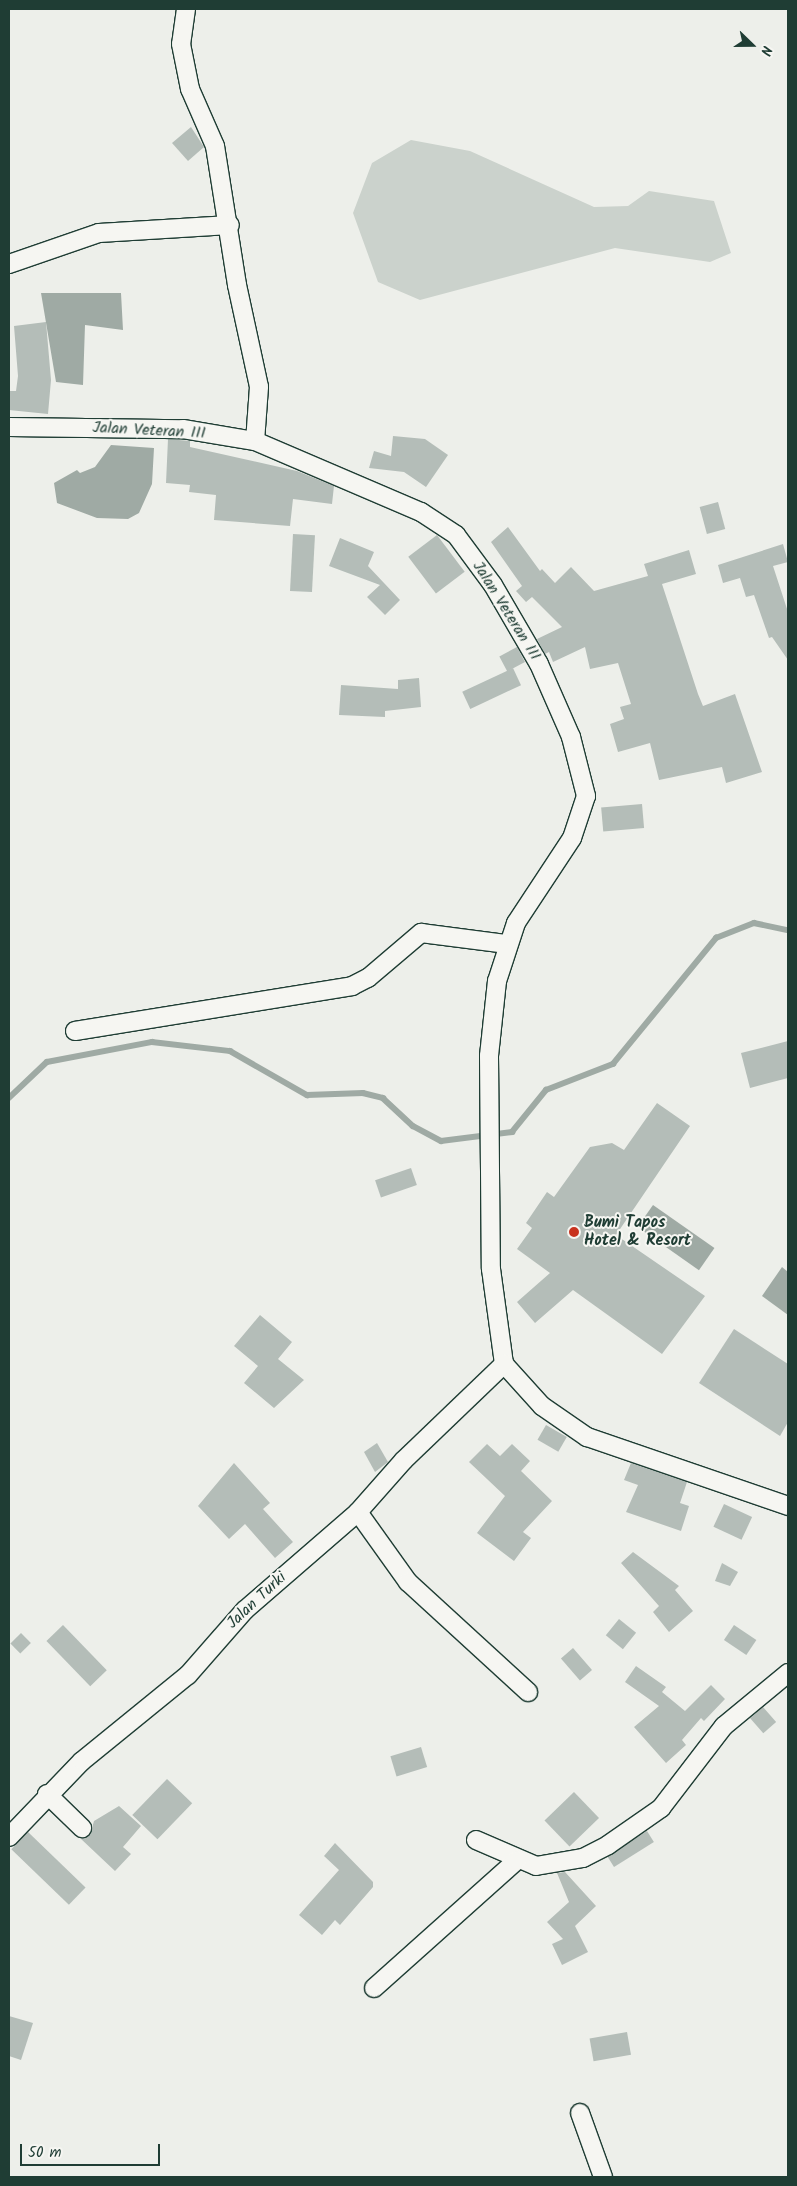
<!DOCTYPE html>
<html>
<head>
<meta charset="utf-8">
<style>
  body { margin:0 }
  #map { position:relative; width:797px; height:2186px; overflow:hidden; background:#edefea; font-family:Kalam,sans-serif }
  div>[style] { position:absolute }
  .green>* { inset:0; background:#cbd2cc }
  .water>* { inset:0; background:#9faaa4; transform-origin:0 0 }
  .stream>* { height:5.5px; margin:-2.75px; padding:0 2.75px; transform-origin:2.75px; border-radius:2.75px; background:#9faaa4 }
  .building>* { inset:0; background:#b4bdb8; transform-origin:0 0 }
  .roads { filter:drop-shadow(1px 0 #1f3d34) drop-shadow(-1px 0 #1f3d34) drop-shadow(0 1px #1f3d34) drop-shadow(0 -1px #1f3d34) }
  .street>* { height:18px; margin:-9px; padding:0 9px; transform-origin:9px; border-radius:9px; background:#f6f6f2 }
  .dots>* { width:14px; height:14px; translate:-50% -50%; box-sizing:border-box; border:2px solid #f6f6f2; border-radius:50% }
  span { translate:-50% -50%; white-space:nowrap; text-align:center; line-height:1.15; -webkit-text-stroke:4px #f6f6f2; paint-order:stroke }
  .street-label { font-size:16px; color:#1f3d34 }
  .poi-label { font-size:16px; color:#1f3d34; font-weight:700 }
  .left { translate:0 -50%; text-align:left }
  .frame { position:absolute; inset:0; border:10px solid #1f3d34; pointer-events:none }
  .north { position:absolute; left:727px; top:20px; width:50px; height:50px; -webkit-text-stroke:4px #f6f6f2; paint-order:stroke; rotate:112deg; font-size:14px; font-weight:700; line-height:20px; text-align:center; color:#1f3d34 }
  .north::after { content:''; display:block; margin:auto; width:18px; height:22px; background:#1f3d34; clip-path:polygon(50% 0,100% 100%,50% 72%,0 100%) }
  .scale { position:absolute; left:20px; top:2144px; width:140px; height:22px; box-sizing:border-box; border:2px solid #1f3d34; border-top:0; padding-left:6px; font-size:15px; line-height:18px; white-space:nowrap; color:#1f3d34; -webkit-text-stroke:4px #f6f6f2; paint-order:stroke }
</style>
</head>
<body>
<div id="map">
  <div class="green">
    <i style="clip-path:polygon(411px 140px,470px 151px,594px 207px,628px 206px,649px 191px,714px 201px,731px 253px,710px 262px,615px 248px,420px 300px,378px 282px,353px 213px,372px 163px)"></i>
  </div>
  <div class="water">
    <i style="clip-path:polygon(41px 293px,121px 293px,123px 330px,85px 325px,83px 385px,56px 382px)"></i>
    <i style="clip-path:polygon(111px 445px,154px 448px,152px 484px,139px 513px,128px 519px,97px 518px,57px 503px,54px 483px,77px 470px,80px 473px,95px 467px)"></i>
    <i style="left:653px;top:1205px;width:75px;height:27px;rotate:35deg"></i>
    <i style="clip-path:polygon(782px 1267px,788px 1272px,788px 1315px,762px 1296px)"></i>
  </div>
  <div class="stream">
    <i style="left:9px;top:1098px;width:52px;rotate:-43.5deg"></i>
    <i style="left:47px;top:1062px;width:107px;rotate:-10.8deg"></i>
    <i style="left:152px;top:1042px;width:79px;rotate:6.6deg"></i>
    <i style="left:230px;top:1051px;width:89px;rotate:29.7deg"></i>
    <i style="left:307px;top:1095px;width:56px;rotate:-2deg"></i>
    <i style="left:363px;top:1093px;width:21px;rotate:14deg"></i>
    <i style="left:383px;top:1098px;width:41px;rotate:43deg"></i>
    <i style="left:413px;top:1126px;width:32px;rotate:28deg"></i>
    <i style="left:441px;top:1141px;width:72px;rotate:-7.2deg"></i>
    <i style="left:512px;top:1132px;width:54px;rotate:-51deg"></i>
    <i style="left:546px;top:1090px;width:72px;rotate:-21.2deg"></i>
    <i style="left:613px;top:1064px;width:163px;rotate:-50.7deg"></i>
    <i style="left:716px;top:938px;width:41px;rotate:-21.5deg"></i>
    <i style="left:754px;top:923px;width:35px;rotate:12deg"></i>
  </div>
  <div class="building">
    <i style="clip-path:polygon(191px 127px,204px 147px,188px 161px,172px 143px)"></i>
    <i style="clip-path:polygon(46px 322px,51px 380px,48px 414px,9px 410px,9px 391px,16px 391px,18px 376px,14px 326px)"></i>
    <i style="clip-path:polygon(393px 436px,425px 439px,448px 455px,426px 487px,404px 472px,369px 468px,374px 451px,391px 456px)"></i>
    <i style="clip-path:polygon(168px 439px,190px 441px,190px 447px,297px 471px,334px 486px,332px 504px,293px 499px,290px 526px,214px 520px,216px 495px,189px 492px,190px 485px,166px 483px)"></i>
    <i style="left:718px;top:502px;width:28px;height:19px;rotate:75deg"></i>
    <i style="clip-path:polygon(508px 527px,540px 571px,542px 569px,555px 583px,571px 567px,594px 591px,648px 576px,644px 564px,689px 550px,696px 574px,662px 584px,698px 694px,703px 706px,735px 694px,762px 772px,726px 783px,722px 767px,659px 780px,650px 743px,618px 752px,610px 724px,624px 719px,620px 707px,631px 704px,618px 663px,590px 669px,585px 647px,553px 662px,549px 652px,545px 654px,537px 639px,562px 627px,532px 597px,526px 602px,516px 591px,522px 586px,491px 542px)"></i>
    <i style="left:293px;top:534px;width:22px;height:57px;rotate:3deg"></i>
    <i style="left:437px;top:535px;width:46px;height:36px;rotate:53deg"></i>
    <i style="clip-path:polygon(340px 538px,374px 552px,368px 566px,400px 600px,385px 615px,367px 597px,380px 585px,329px 566px)"></i>
    <i style="clip-path:polygon(783px 544px,788px 562px,773px 566px,788px 612px,788px 660px,772px 637px,769px 638px,754px 595px,746px 597px,740px 578px,723px 583px,718px 565px)"></i>
    <i style="left:517px;top:647px;width:17px;height:20px;rotate:62deg"></i>
    <i style="left:513px;top:668px;width:19px;height:56px;rotate:65deg"></i>
    <i style="clip-path:polygon(419px 678px,421px 707px,385px 711px,385px 717px,339px 715px,341px 685px,398px 689px,398px 680px)"></i>
    <i style="left:642px;top:804px;width:24px;height:41px;rotate:85deg"></i>
    <i style="clip-path:polygon(788px 1041px,788px 1078px,750px 1088px,741px 1053px)"></i>
    <i style="clip-path:polygon(657px 1103px,690px 1126px,616px 1235px,705px 1296px,662px 1354px,573px 1290px,535px 1323px,517px 1302px,550px 1273px,517px 1249px,532px 1228px,526px 1223px,547px 1192px,554px 1197px,590px 1147px,612px 1143px,624px 1150px)"></i>
    <i style="left:411px;top:1168px;width:18px;height:38px;rotate:71deg"></i>
    <i style="clip-path:polygon(260px 1315px,292px 1342px,278px 1359px,304px 1380px,274px 1408px,244px 1383px,258px 1366px,234px 1346px)"></i>
    <i style="clip-path:polygon(734px 1329px,788px 1364px,788px 1422px,780px 1436px,699px 1383px)"></i>
    <i style="left:546px;top:1425px;width:24px;height:17px;rotate:30deg"></i>
    <i style="clip-path:polygon(377px 1443px,388px 1462px,375px 1472px,364px 1452px)"></i>
    <i style="clip-path:polygon(487px 1444px,500px 1456px,512px 1444px,530px 1461px,521px 1471px,552px 1501px,523px 1532px,531px 1538px,514px 1561px,477px 1533px,505px 1496px,469px 1462px)"></i>
    <i style="clip-path:polygon(234px 1463px,270px 1503px,263px 1509px,293px 1542px,275px 1558px,245px 1524px,229px 1539px,198px 1506px)"></i>
    <i style="clip-path:polygon(631px 1463px,687px 1482px,680px 1503px,689px 1506px,681px 1531px,626px 1512px,638px 1485px,624px 1480px)"></i>
    <i style="left:724px;top:1504px;width:31px;height:25px;rotate:25deg"></i>
    <i style="clip-path:polygon(633px 1552px,679px 1586px,675px 1590px,693px 1611px,669px 1632px,653px 1612px,659px 1606px,621px 1563px)"></i>
    <i style="clip-path:polygon(722px 1563px,738px 1572px,730px 1586px,715px 1581px)"></i>
    <i style="left:619px;top:1619px;width:22px;height:21px;rotate:39deg"></i>
    <i style="left:63px;top:1625px;width:63px;height:23px;rotate:46deg"></i>
    <i style="left:734px;top:1625px;width:27px;height:18px;rotate:34deg"></i>
    <i style="left:21px;top:1633px;width:14px;height:15px;rotate:45deg"></i>
    <i style="left:573px;top:1648px;width:29px;height:16px;rotate:49deg"></i>
    <i style="clip-path:polygon(636px 1666px,666px 1687px,662px 1692px,685px 1711px,711px 1685px,725px 1699px,704px 1721px,701px 1718px,682px 1740px,686px 1745px,666px 1763px,634px 1727px,659px 1706px,625px 1682px)"></i>
    <i style="left:763px;top:1707px;width:20px;height:17px;rotate:49deg"></i>
    <i style="left:421px;top:1747px;width:21px;height:32px;rotate:73deg"></i>
    <i style="left:167px;top:1779px;width:35px;height:50px;rotate:44deg"></i>
    <i style="left:574px;top:1792px;width:36px;height:41px;rotate:46deg"></i>
    <i style="clip-path:polygon(119px 1806px,141px 1826px,123px 1847px,131px 1854px,115px 1871px,80px 1838px,90px 1835px,94px 1821px)"></i>
    <i style="left:647px;top:1831px;width:13px;height:47px;rotate:58deg"></i>
    <i style="left:28px;top:1832px;width:80px;height:24px;rotate:44deg"></i>
    <i style="clip-path:polygon(335px 1843px,373px 1882px,373px 1887px,340px 1925px,335px 1920px,322px 1935px,299px 1915px,339px 1870px,324px 1856px)"></i>
    <i style="clip-path:polygon(565px 1872px,596px 1906px,575px 1926px,588px 1952px,562px 1965px,552px 1944px,563px 1939px,547px 1922px,569px 1902px,557px 1873px)"></i>
    <i style="clip-path:polygon(9px 2016px,33px 2023px,21px 2060px,9px 2056px)"></i>
    <i style="left:627px;top:2032px;width:23px;height:38px;rotate:80deg"></i>
  </div>
  <div class="roads">
    <div class="street">
      <i style="left:186px;top:9px;width:35px;rotate:98deg"></i>
      <i style="left:181px;top:44px;width:46px;rotate:78.7deg"></i>
      <i style="left:190px;top:89px;width:62px;rotate:66.3deg"></i>
      <i style="left:215px;top:146px;width:141px;rotate:81deg"></i>
      <i style="left:237px;top:285px;width:104px;rotate:77.8deg"></i>
      <i style="left:259px;top:387px;width:54px;rotate:94.2deg"></i>
      <i style="left:9px;top:264px;width:95px;rotate:-19deg"></i>
      <i style="left:99px;top:233px;width:131px;rotate:-3.5deg"></i>
      <i style="left:9px;top:427px;width:174px;rotate:0.7deg"></i>
      <i style="left:183px;top:429px;width:73px;rotate:9.5deg"></i>
      <i style="left:255px;top:441px;width:181px;rotate:23.2deg"></i>
      <i style="left:421px;top:512px;width:42px;rotate:33.3deg"></i>
      <i style="left:456px;top:535px;width:62px;rotate:53.5deg"></i>
      <i style="left:493px;top:585px;width:91px;rotate:59.8deg"></i>
      <i style="left:539px;top:664px;width:80px;rotate:66.3deg"></i>
      <i style="left:571px;top:737px;width:61px;rotate:75.7deg"></i>
      <i style="left:586px;top:796px;width:44px;rotate:108.4deg"></i>
      <i style="left:572px;top:838px;width:102px;rotate:123.4deg"></i>
      <i style="left:516px;top:923px;width:61px;rotate:108.1deg"></i>
      <i style="left:497px;top:981px;width:75px;rotate:96.1deg"></i>
      <i style="left:489px;top:1056px;width:213px;rotate:89.5deg"></i>
      <i style="left:491px;top:1269px;width:96px;rotate:82.2deg"></i>
      <i style="left:504px;top:1364px;width:57px;rotate:47.9deg"></i>
      <i style="left:542px;top:1406px;width:55px;rotate:34.6deg"></i>
      <i style="left:587px;top:1437px;width:213px;rotate:18.9deg"></i>
      <i style="left:75px;top:1031px;width:281px;rotate:-9.2deg"></i>
      <i style="left:352px;top:986px;width:18px;rotate:-27deg"></i>
      <i style="left:368px;top:978px;width:70px;rotate:-40.3deg"></i>
      <i style="left:421px;top:933px;width:87px;rotate:7.3deg"></i>
      <i style="left:358px;top:1512px;width:86px;rotate:54.5deg"></i>
      <i style="left:408px;top:1582px;width:163px;rotate:42.5deg"></i>
      <i style="left:47px;top:1794px;width:49px;rotate:44.2deg"></i>
      <i style="left:9px;top:1837px;width:105px;rotate:-46.2deg"></i>
      <i style="left:82px;top:1761px;width:136px;rotate:-39.1deg"></i>
      <i style="left:188px;top:1675px;width:86px;rotate:-48.8deg"></i>
      <i style="left:245px;top:1610px;width:150px;rotate:-40.9deg"></i>
      <i style="left:358px;top:1512px;width:69px;rotate:-48.5deg"></i>
      <i style="left:404px;top:1460px;width:139px;rotate:-43.8deg"></i>
      <i style="left:476px;top:1840px;width:65px;rotate:23.4deg"></i>
      <i style="left:536px;top:1866px;width:48px;rotate:-9.7deg"></i>
      <i style="left:583px;top:1858px;width:28px;rotate:-27deg"></i>
      <i style="left:608px;top:1845px;width:65px;rotate:-34.9deg"></i>
      <i style="left:661px;top:1808px;width:103px;rotate:-52.5deg"></i>
      <i style="left:724px;top:1726px;width:83px;rotate:-39.6deg"></i>
      <i style="left:374px;top:1988px;width:192px;rotate:-41.8deg"></i>
      <i style="left:580px;top:2113px;width:68px;rotate:70.2deg"></i>
    </div>
  </div>
  <div class="dots">
    <i style="left:574px;top:1232px;background:#c8321e"></i>
  </div>
  <div class="street-label">
    <span style="left:149px;top:431px;rotate:3deg">Jalan Veteran III</span>
    <span style="left:506px;top:611px;rotate:58deg">Jalan Veteran III</span>
    <span style="left:257px;top:1601px;rotate:-43deg">Jalan Turki</span>
  </div>
  <div class="poi-label">
    <span class="left" style="left:584px;top:1232px">Bumi Tapos<br>Hotel &amp; Resort</span>
  </div>
  <div class="frame"></div>
  <div class="north">N</div>
  <div class="scale">50 m</div>
</div>
</body>
</html>
